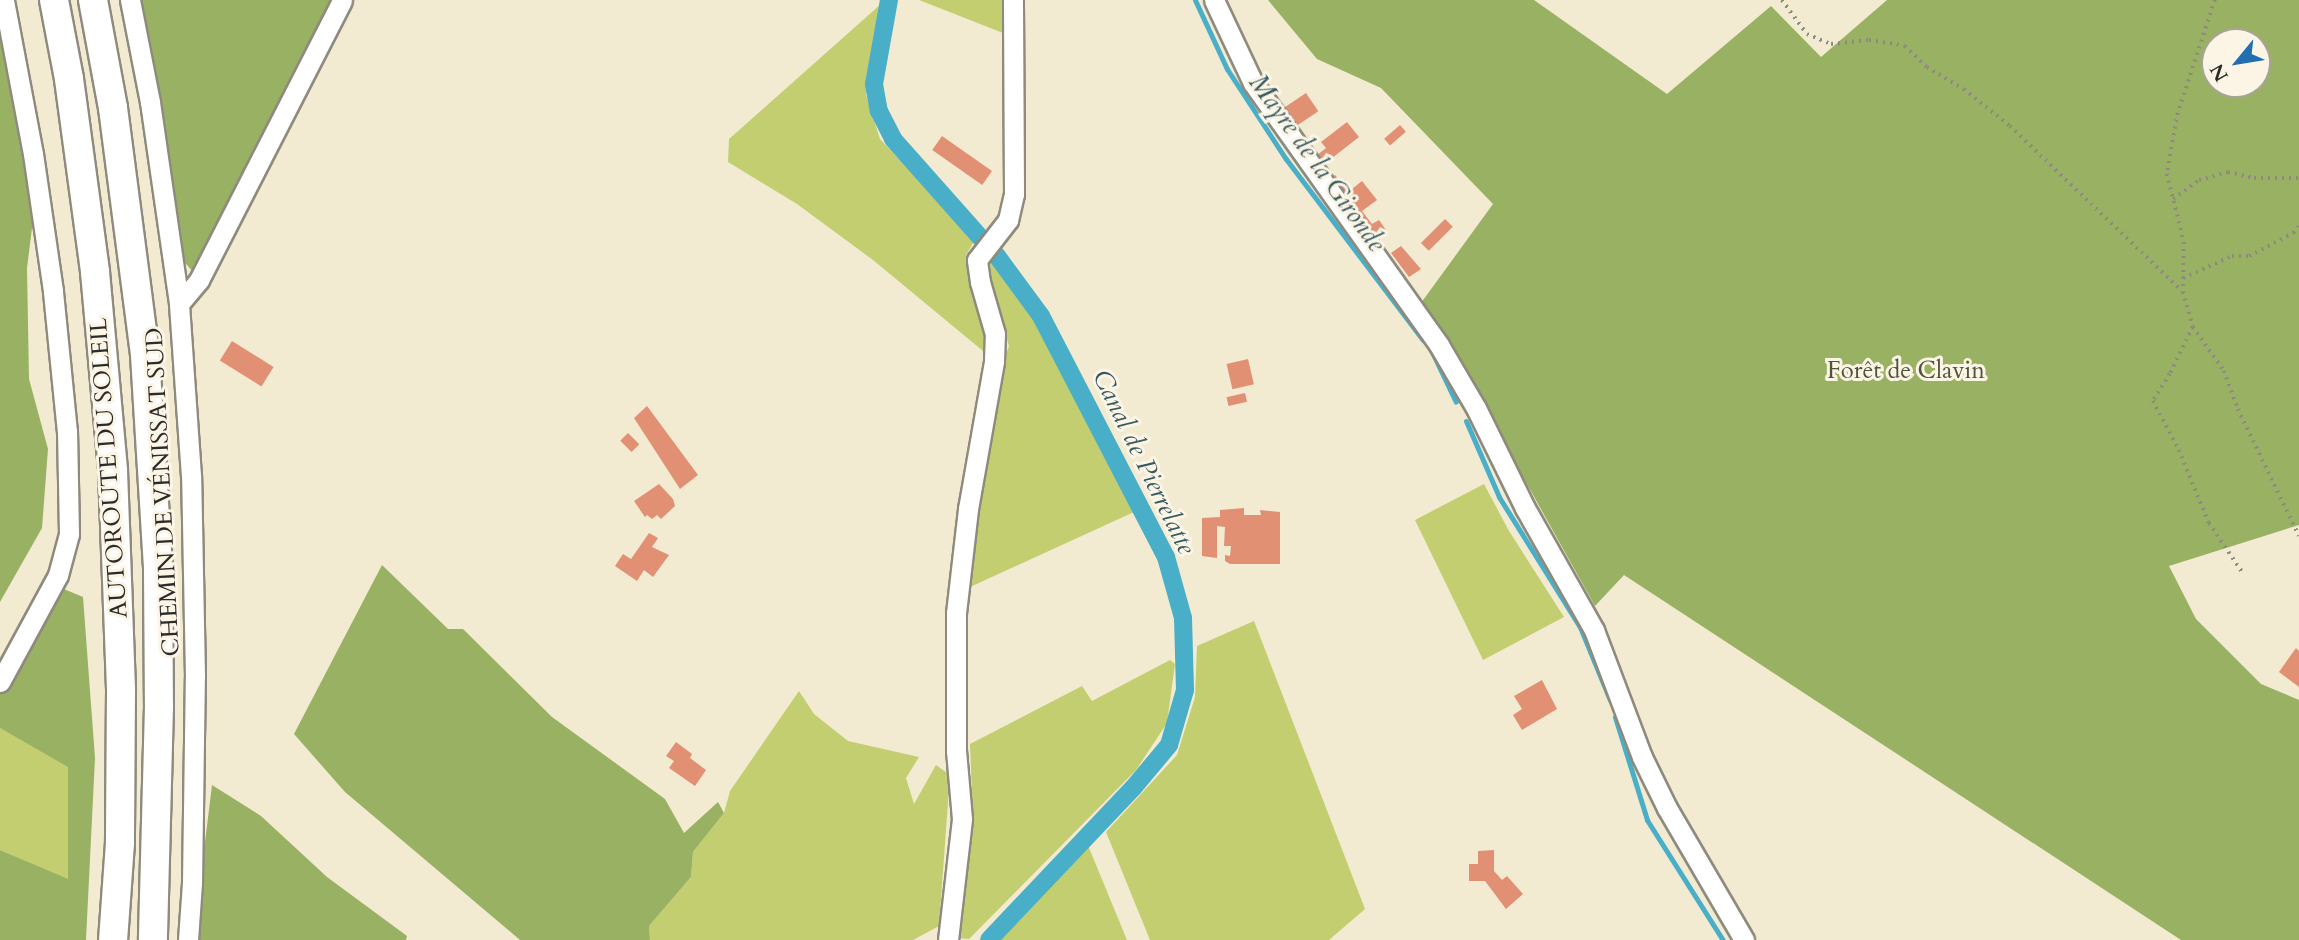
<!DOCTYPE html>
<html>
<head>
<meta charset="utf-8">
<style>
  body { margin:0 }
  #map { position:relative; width:2299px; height:940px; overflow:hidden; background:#f2ebd1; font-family:Cardo,serif }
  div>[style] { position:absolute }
  .green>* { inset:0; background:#c2ce70 }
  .forest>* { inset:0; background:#99b162 }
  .stream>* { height:5px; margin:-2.5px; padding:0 2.5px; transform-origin:2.5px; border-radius:2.5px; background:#49aec8 }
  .canal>* { height:18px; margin:-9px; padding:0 9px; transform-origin:9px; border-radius:9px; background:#49aec8 }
  .building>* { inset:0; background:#e19073; transform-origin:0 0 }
  .path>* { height:3.5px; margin-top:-1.75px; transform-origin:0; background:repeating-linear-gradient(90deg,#8e8b7e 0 2px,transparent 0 7px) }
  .roads { filter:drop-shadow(2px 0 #8e8b7e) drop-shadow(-2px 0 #8e8b7e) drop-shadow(0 2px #8e8b7e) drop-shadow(0 -2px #8e8b7e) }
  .minor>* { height:19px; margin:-9.5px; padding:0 9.5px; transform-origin:9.5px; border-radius:9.5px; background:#fff }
  .highway>* { height:28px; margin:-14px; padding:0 14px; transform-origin:14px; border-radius:14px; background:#fff }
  span { translate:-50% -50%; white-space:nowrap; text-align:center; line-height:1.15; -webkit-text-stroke:6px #fcf5e5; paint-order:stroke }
  .park-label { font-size:24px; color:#51543c }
  .street-label { font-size:24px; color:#2b2b2b }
  .water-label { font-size:26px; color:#365962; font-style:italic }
  .north { position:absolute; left:2201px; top:28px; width:70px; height:70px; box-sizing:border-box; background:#fcf5e5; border:2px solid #a8a49b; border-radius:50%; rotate:240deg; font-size:19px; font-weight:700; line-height:28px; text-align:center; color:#2b2b2b }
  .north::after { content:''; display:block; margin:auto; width:24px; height:32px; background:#1f6fb2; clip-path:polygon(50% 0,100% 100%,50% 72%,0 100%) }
</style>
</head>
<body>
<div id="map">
  <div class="green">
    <i style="clip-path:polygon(919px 0,1004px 0,1003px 33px)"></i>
    <i style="clip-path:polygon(881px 4px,866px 95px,880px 139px,975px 240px,966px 255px,973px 299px,986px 325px,983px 351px,873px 260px,797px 204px,728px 162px,729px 139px)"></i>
    <i style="clip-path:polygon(995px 262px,1044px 332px,1134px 512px,970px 587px,997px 379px,1009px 346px,985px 266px)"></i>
    <i style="clip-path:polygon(1484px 484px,1509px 531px,1564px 617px,1483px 660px,1415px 520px)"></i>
    <i style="clip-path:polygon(1254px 621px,1365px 909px,1329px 940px,1150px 940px,1106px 832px,1177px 755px,1195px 697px,1197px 646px)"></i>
    <i style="clip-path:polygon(1170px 660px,1175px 664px,1167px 723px,1136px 770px,969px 939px,957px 938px,973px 818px,970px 744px,1082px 686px,1092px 701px)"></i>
    <i style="clip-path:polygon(799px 691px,814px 714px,848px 741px,919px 757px,906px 778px,914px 804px,936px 765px,950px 775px,939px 926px,913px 940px,650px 940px,649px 926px,691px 877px,693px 852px,724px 813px,730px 791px)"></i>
    <i style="clip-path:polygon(0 728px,68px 766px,68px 880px,0 850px)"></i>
    <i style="clip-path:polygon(1087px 843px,1127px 940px,995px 940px)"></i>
  </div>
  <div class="forest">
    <i style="clip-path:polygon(0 0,34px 212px,27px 268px,29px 379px,48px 449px,42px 528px,0 602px)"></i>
    <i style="clip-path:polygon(138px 0,332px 0,197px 277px,174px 249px)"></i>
    <i style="clip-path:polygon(evenodd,1268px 0,1534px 0,1667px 94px,1771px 6px,1821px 57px,1887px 0,2299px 0,2299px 525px,2169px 566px,2196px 619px,2261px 684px,2299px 700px,2299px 940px,2181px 940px,1624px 575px,1595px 606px,1442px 332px,1421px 303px,1493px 204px,1381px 88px,1317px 59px,1268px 0,2215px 42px,2257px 42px,2257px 84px,2215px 84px,2215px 42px)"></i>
    <i style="clip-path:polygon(382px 565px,448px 629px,463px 629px,552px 717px,665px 799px,684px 833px,718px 802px,724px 813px,693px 852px,691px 877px,649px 926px,650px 940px,520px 940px,345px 792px,294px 734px)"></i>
    <i style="clip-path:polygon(59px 587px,83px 597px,95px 758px,86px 940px,0 940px,0 850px,68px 879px,68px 767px,0 728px,0 693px)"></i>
    <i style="clip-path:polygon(212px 785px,261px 816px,327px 877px,407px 936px,406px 940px,193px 940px)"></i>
  </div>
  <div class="stream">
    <i style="left:1195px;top:0;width:76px;rotate:65.1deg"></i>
    <i style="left:1227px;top:69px;width:108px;rotate:56.8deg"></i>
    <i style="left:1286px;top:159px;width:227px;rotate:52.9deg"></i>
    <i style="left:1432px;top:352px;width:55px;rotate:64.4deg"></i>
    <i style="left:1466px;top:421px;width:83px;rotate:66.5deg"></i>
    <i style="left:1499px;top:497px;width:153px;rotate:58.1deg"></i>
    <i style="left:1580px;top:627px;width:79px;rotate:67.7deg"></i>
    <i style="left:1615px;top:717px;width:108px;rotate:72.7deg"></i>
    <i style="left:1647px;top:820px;width:142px;rotate:57.7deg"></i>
  </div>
  <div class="canal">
    <i style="left:889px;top:0;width:85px;rotate:100.1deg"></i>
    <i style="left:874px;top:84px;width:27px;rotate:80deg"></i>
    <i style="left:879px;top:111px;width:31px;rotate:63deg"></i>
    <i style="left:893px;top:139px;width:157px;rotate:48.4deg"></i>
    <i style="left:997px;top:256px;width:74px;rotate:53.7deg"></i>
    <i style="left:1041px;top:316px;width:271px;rotate:62.6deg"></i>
    <i style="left:1166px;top:557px;width:63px;rotate:74.4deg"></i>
    <i style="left:1183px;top:618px;width:72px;rotate:88.4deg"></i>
    <i style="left:1185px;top:690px;width:57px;rotate:106.2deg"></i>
    <i style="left:1169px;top:745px;width:56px;rotate:129.9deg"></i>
    <i style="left:1133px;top:788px;width:209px;rotate:133.5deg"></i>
  </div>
  <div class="building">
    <i style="left:1306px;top:93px;width:22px;height:27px;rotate:56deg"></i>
    <i style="clip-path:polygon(1347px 122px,1359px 137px,1332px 158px,1329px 154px,1320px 161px,1316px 156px,1326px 148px,1321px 142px)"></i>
    <i style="left:1400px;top:125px;width:9px;height:21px;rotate:49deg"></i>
    <i style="left:942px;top:136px;width:61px;height:17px;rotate:35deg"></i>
    <i style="clip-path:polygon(1335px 175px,1341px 182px,1345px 179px,1352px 189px,1362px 181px,1377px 200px,1362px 211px,1372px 224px,1379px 220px,1386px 230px,1373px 240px,1329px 180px)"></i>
    <i style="left:1445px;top:219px;width:11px;height:34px;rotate:45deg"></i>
    <i style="clip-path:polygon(1401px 246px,1421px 269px,1409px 277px,1391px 253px)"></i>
    <i style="left:232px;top:341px;width:49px;height:23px;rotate:32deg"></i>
    <i style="left:1248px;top:359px;width:26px;height:22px;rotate:77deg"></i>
    <i style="left:1245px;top:393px;width:9px;height:19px;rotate:77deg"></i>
    <i style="clip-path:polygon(647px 406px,698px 475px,680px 489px,634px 418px)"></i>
    <i style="left:628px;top:433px;width:16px;height:11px;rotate:45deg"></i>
    <i style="clip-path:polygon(659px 484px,673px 499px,675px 506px,661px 519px,657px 515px,652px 519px,647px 515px,645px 517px,634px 501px)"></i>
    <i style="clip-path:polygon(1244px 508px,1244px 515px,1261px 515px,1260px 510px,1280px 512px,1280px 564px,1230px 564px,1225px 561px,1225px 555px,1230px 556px,1231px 546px,1224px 546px,1225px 527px,1217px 526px,1217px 558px,1202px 556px,1202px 518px,1220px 517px,1220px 510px)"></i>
    <i style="clip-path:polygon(649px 533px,658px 538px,652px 547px,669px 555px,653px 577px,644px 570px,637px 581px,615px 566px,623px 554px,631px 559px)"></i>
    <i style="clip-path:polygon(2296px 648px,2299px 651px,2299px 687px,2279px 672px)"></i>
    <i style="clip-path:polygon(1542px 680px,1557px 709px,1522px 730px,1513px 715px,1522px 709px,1514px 696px)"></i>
    <i style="clip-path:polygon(676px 742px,692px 754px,690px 758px,706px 770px,695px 786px,669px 768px,674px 761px,666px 756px)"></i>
    <i style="clip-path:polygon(1494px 850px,1494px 871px,1502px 880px,1507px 876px,1523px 894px,1506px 909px,1485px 881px,1469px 881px,1469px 864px,1478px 864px,1478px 851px)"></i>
  </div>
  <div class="path">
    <i style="left:1782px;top:0;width:42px;rotate:53.7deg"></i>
    <i style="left:1807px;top:34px;width:26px;rotate:23deg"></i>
    <i style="left:1831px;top:44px;width:38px;rotate:-6deg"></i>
    <i style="left:1869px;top:40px;width:36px;rotate:9deg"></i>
    <i style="left:1905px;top:46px;width:30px;rotate:44deg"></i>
    <i style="left:1927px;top:67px;width:43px;rotate:30.7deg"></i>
    <i style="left:1964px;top:89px;width:59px;rotate:38.8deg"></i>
    <i style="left:2010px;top:126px;width:238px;rotate:43.8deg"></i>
    <i style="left:2215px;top:0;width:119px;rotate:108.1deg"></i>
    <i style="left:2178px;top:113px;width:62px;rotate:100.2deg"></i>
    <i style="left:2167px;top:174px;width:70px;rotate:76deg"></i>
    <i style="left:2184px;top:242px;width:50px;rotate:91.1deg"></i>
    <i style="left:2183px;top:292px;width:36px;rotate:74deg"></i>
    <i style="left:2193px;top:327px;width:52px;rotate:116.1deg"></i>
    <i style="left:2170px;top:374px;width:32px;rotate:122deg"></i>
    <i style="left:2153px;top:401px;width:55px;rotate:62deg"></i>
    <i style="left:2179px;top:450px;width:79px;rotate:67.7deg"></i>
    <i style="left:2209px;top:523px;width:60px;rotate:55.8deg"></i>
    <i style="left:2173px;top:199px;width:32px;rotate:-36deg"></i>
    <i style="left:2199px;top:180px;width:30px;rotate:-15deg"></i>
    <i style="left:2228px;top:172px;width:27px;rotate:13deg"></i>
    <i style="left:2254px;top:178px;width:45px"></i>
    <i style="left:2183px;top:278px;width:54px;rotate:-24.2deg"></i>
    <i style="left:2232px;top:256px;width:17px"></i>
    <i style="left:2249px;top:256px;width:50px;rotate:-27.6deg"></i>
    <i style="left:2293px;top:233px;width:9px;rotate:-49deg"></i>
    <i style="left:2193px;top:327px;width:54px;rotate:54.8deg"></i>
    <i style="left:2224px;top:371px;width:40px;rotate:69.8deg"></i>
    <i style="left:2238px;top:409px;width:141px;rotate:64.3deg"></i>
  </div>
  <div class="roads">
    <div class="minor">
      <i style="left:130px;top:0;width:104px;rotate:78.9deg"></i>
      <i style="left:150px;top:102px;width:204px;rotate:81.8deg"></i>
      <i style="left:1214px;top:0;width:92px;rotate:64.8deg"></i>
      <i style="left:1253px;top:83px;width:321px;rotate:54.6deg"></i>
      <i style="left:1439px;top:345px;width:73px;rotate:59.6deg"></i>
      <i style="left:1476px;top:408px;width:111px;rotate:63.9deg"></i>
      <i style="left:1525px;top:508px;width:140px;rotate:60.5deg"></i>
      <i style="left:1594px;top:630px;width:136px;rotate:69.3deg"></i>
      <i style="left:1642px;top:757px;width:57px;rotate:63.9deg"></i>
      <i style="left:1667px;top:808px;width:153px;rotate:59.7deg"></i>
      <i style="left:0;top:682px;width:122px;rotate:-61.5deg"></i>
      <i style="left:58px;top:575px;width:42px;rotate:-75deg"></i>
      <i style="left:69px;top:534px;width:102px;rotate:-91.1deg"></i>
      <i style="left:67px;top:432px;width:142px;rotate:-95.7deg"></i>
      <i style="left:53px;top:291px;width:138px;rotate:-98.3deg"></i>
      <i style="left:33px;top:154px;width:157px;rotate:-100.7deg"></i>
      <i style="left:188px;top:940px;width:57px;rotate:-86deg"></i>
      <i style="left:192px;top:883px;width:206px;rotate:-89.2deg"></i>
      <i style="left:195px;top:677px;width:201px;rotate:-91.1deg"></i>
      <i style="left:191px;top:476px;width:172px;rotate:-94deg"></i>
      <i style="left:179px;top:304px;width:31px;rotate:-50deg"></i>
      <i style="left:199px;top:280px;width:314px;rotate:-62.9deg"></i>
      <i style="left:948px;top:940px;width:122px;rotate:-83.4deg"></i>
      <i style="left:962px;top:819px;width:68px;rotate:-95deg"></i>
      <i style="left:956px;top:751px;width:138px;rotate:-90deg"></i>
      <i style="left:956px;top:613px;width:105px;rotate:-83.4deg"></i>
      <i style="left:968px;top:509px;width:150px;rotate:-80deg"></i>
      <i style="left:994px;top:361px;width:27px;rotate:-88deg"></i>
      <i style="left:995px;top:334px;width:54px;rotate:-106.1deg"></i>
      <i style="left:980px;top:282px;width:22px;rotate:-98deg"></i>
      <i style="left:977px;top:260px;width:51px;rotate:-52.2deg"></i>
      <i style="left:1008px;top:220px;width:27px;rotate:-77deg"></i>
      <i style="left:1014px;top:194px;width:194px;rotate:-90.3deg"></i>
    </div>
    <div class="highway">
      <i style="left:54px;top:0;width:80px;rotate:79.2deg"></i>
      <i style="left:69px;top:79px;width:195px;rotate:82.3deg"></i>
      <i style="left:95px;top:272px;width:200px;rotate:84.8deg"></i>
      <i style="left:113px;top:471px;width:220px;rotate:87.9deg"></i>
      <i style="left:121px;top:691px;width:152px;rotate:90.4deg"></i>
      <i style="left:120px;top:843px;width:97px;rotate:94.1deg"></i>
      <i style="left:93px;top:0;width:110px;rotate:79.5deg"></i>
      <i style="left:113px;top:108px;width:249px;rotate:82.6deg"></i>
      <i style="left:145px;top:355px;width:214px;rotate:86.5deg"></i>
      <i style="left:158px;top:569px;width:137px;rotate:89.6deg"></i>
      <i style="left:159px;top:706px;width:234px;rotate:91.5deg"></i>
    </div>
  </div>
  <div class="park-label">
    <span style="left:1906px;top:371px">Forêt de Clavin</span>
  </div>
  <div class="street-label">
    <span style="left:109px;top:468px;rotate:-94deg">AUTOROUTE DU SOLEIL</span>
    <span style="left:163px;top:492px;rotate:-93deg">CHEMIN DE VÉNISSAT SUD</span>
  </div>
  <div class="water-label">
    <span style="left:1317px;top:163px;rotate:54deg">Mayre de la Gironde</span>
    <span style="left:1144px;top:462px;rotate:64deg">Canal de Pierrelatte</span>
  </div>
  <div class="north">N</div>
</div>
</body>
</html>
